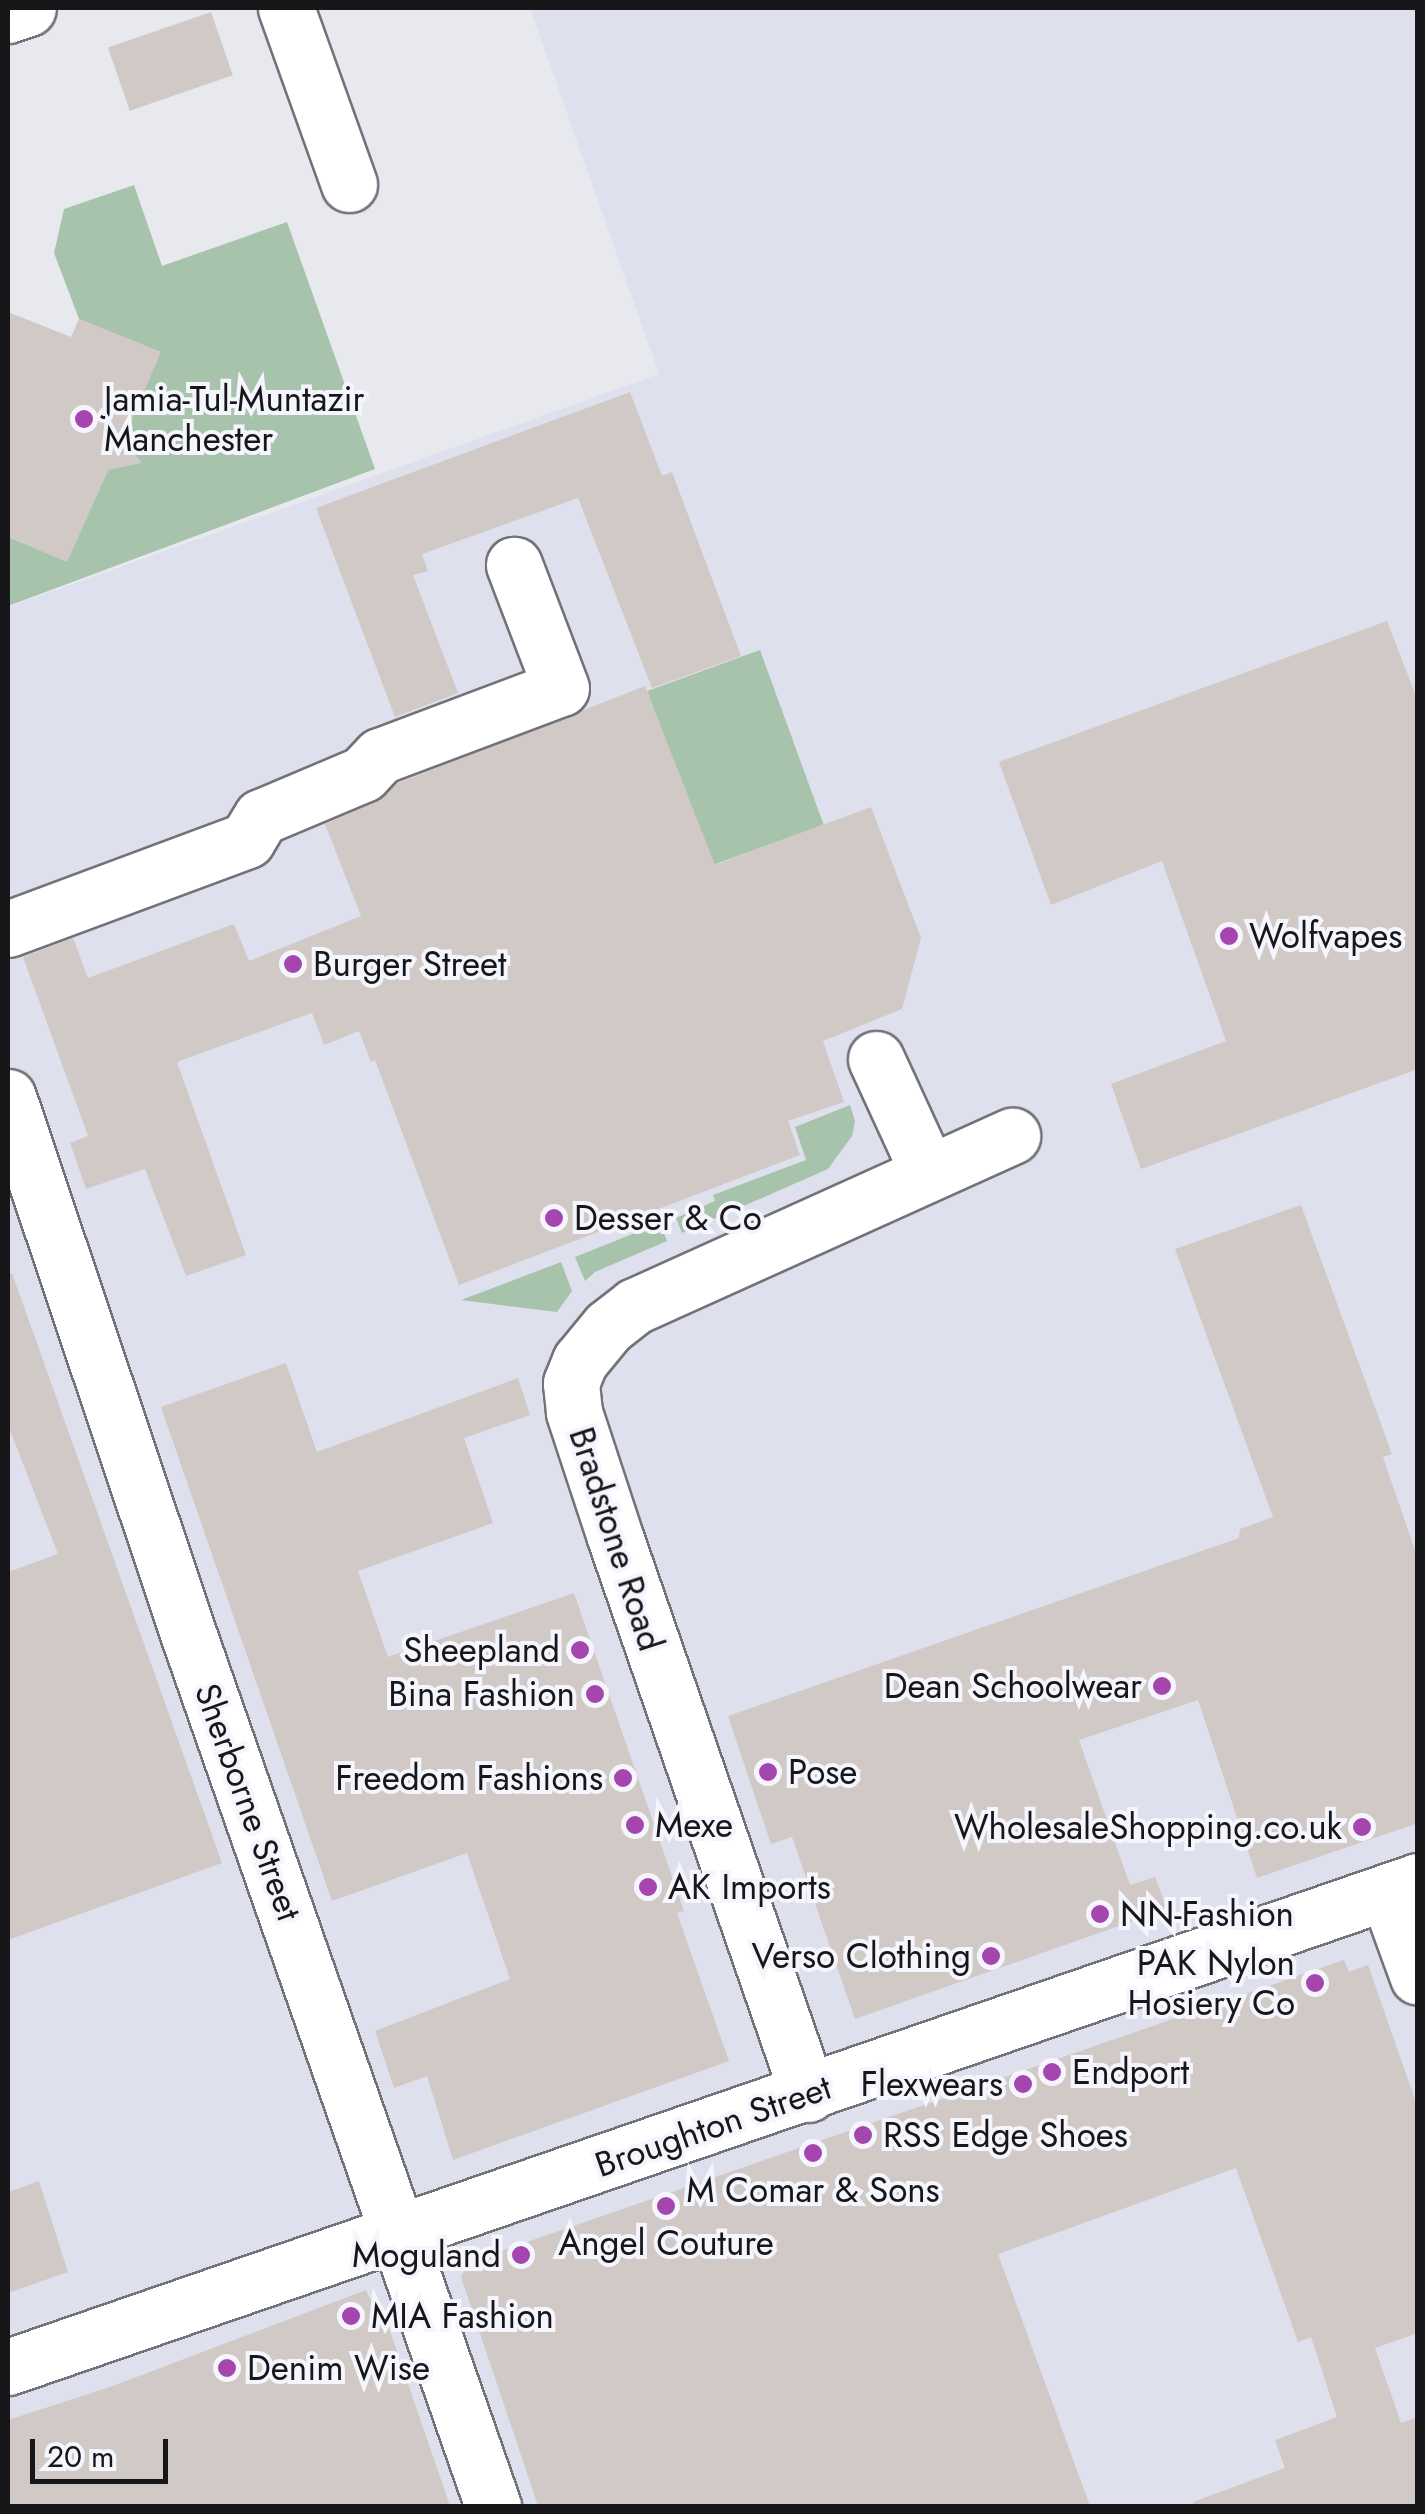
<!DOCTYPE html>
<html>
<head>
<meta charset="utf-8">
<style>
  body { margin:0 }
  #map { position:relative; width:1425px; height:2514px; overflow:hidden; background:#e8e9ef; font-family:Jost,sans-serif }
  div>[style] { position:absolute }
  .built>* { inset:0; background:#dfe0ee }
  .green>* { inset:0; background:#a7c3ab; transform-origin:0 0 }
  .building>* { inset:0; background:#d0c9c6; transform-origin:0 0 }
  .roads { filter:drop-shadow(2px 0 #727278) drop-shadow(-2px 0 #727278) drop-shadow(0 2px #727278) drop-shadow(0 -2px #727278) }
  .minor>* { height:55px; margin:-27.5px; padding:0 27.5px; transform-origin:27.5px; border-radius:27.5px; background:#fff }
  .dots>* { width:28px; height:28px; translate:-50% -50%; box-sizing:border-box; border:5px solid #f5f6fd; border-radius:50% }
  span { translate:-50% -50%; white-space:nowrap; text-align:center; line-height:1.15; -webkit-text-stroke:8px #f5f6fd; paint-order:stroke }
  .poi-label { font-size:35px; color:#17171a }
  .left { translate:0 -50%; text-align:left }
  .right { translate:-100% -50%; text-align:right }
  .street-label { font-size:35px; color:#17171a }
  .frame { position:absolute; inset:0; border:10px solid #17171a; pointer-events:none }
  .scale { position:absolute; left:30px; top:2439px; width:138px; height:45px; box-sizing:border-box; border:5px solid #17171a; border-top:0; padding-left:12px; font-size:30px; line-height:35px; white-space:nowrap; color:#17171a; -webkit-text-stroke:8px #f5f6fd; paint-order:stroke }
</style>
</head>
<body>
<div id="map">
  <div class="built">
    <i style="clip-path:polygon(530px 8px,1417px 8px,1417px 2506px,8px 2506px,8px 607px,659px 374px)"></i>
  </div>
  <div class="green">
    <i style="clip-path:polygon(134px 185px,162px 266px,287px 222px,375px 469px,8px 606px,8px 537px,67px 561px,108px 470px,136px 456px,123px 440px,160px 352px,79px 319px,54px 253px,64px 209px)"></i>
    <i style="left:760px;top:650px;width:186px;height:120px;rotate:70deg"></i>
    <i style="clip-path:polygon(850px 1105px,855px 1121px,852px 1136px,828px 1169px,682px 1233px,676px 1218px,715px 1201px,713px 1195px,806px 1160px,795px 1127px)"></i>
    <i style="clip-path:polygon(660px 1223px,667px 1241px,595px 1272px,585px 1281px,575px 1257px)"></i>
    <i style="clip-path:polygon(561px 1262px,572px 1291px,557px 1312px,461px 1300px)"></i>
  </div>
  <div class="building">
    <i style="left:211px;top:12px;width:67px;height:109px;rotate:71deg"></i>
    <i style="clip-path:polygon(8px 312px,71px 337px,79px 319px,161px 352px,123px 440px,142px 463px,108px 470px,67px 562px,8px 537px)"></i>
    <i style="clip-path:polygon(630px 392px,662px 476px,672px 472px,741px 656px,652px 688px,578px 498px,422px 554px,428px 571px,413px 575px,458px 693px,395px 717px,316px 508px)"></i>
    <i style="clip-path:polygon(1387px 621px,1418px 701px,1418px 1069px,1141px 1169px,1111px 1084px,1226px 1041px,1162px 861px,1051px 905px,999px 762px)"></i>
    <i style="clip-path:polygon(645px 686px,715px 865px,871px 807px,921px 938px,902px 1009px,823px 1041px,844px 1102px,788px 1121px,800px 1155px,459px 1285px,375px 1060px,371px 1062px,359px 1031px,324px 1045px,312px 1013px,177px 1062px,246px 1255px,186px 1276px,145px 1169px,86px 1189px,70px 1143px,88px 1136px,23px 957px,73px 938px,88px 978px,234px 924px,249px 961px,361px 916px,325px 824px,376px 802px,398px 783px)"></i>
    <i style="clip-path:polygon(1301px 1205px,1392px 1454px,1383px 1457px,1418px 1559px,1418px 1823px,1257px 1878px,1198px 1700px,1079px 1740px,1130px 1885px,1155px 1877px,1167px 1909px,855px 2019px,792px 1837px,771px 1844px,728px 1716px,1239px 1538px,1240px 1529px,1273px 1517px,1175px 1249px)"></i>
    <i style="clip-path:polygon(12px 1273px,222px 1863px,8px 1940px,8px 1572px,58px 1554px,8px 1425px,8px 1274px)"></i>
    <i style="clip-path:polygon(286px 1363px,317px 1452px,518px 1378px,530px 1415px,464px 1438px,493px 1523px,358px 1571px,388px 1657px,574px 1593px,684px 1911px,677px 1913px,729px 2061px,453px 2160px,427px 2076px,394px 2088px,375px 2031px,510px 1979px,467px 1853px,332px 1901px,161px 1407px)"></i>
    <i style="clip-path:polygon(1344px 1960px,1349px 1972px,1368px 1965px,1418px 2108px,1418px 2333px,1375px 2348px,1401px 2423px,1418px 2417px,1418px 2506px,1194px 2506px,1193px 2502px,1285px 2468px,1275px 2440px,1337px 2417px,1311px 2337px,1298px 2342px,1236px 2168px,998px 2254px,1090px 2506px,538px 2506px,461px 2277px,469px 2262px)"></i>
    <i style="clip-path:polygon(39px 2181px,68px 2272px,8px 2293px,8px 2192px)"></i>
    <i style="clip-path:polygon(366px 2290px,370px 2299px,378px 2296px,450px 2506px,8px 2506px,8px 2420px,110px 2387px)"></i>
  </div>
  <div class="roads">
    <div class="minor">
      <i style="left:286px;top:8px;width:187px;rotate:70.3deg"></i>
      <i style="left:8px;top:15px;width:21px;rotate:-19deg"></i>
      <i style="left:8px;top:929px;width:255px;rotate:-20.4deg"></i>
      <i style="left:247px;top:840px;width:27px;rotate:-59deg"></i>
      <i style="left:261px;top:817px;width:111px;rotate:-22.9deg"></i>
      <i style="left:363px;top:774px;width:25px;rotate:-47deg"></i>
      <i style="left:380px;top:756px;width:193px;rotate:-20.6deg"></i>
      <i style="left:561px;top:688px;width:132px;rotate:-110.9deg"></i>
      <i style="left:876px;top:1059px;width:124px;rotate:65.3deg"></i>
      <i style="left:8px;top:1097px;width:569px;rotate:71.44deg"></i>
      <i style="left:189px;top:1636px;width:922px;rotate:70.74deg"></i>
      <i style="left:1387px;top:1892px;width:90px;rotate:70deg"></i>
      <i style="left:808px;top:2094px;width:589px;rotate:-109.11deg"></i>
      <i style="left:615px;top:1537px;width:132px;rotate:-108.2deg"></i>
      <i style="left:574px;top:1412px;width:29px;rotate:-96deg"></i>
      <i style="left:571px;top:1383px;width:24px;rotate:-68deg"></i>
      <i style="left:580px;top:1361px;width:44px;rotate:-50.5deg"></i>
      <i style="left:608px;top:1327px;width:34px;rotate:-38deg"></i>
      <i style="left:635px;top:1306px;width:414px;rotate:-24.3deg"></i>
      <i style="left:8px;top:2367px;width:1491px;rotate:-19.02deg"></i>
    </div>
  </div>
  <div class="dots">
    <i style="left:84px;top:419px;background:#a546af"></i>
    <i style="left:1229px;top:936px;background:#a546af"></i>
    <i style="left:293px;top:964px;background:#a546af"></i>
    <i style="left:554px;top:1218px;background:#a546af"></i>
    <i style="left:580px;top:1650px;background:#a546af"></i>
    <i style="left:1162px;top:1686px;background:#a546af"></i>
    <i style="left:595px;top:1694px;background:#a546af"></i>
    <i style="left:768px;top:1772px;background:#a546af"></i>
    <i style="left:623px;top:1778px;background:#a546af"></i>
    <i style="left:635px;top:1825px;background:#a546af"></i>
    <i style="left:1362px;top:1827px;background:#a546af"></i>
    <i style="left:648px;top:1887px;background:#a546af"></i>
    <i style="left:1100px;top:1914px;background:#a546af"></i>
    <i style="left:991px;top:1956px;background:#a546af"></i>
    <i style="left:1315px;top:1983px;background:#a546af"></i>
    <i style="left:1052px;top:2072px;background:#a546af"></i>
    <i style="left:1023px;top:2084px;background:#a546af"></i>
    <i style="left:863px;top:2135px;background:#a546af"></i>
    <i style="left:813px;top:2153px;background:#a546af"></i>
    <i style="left:666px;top:2206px;background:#a546af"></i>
    <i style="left:521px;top:2255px;background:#a546af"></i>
    <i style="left:351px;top:2316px;background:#a546af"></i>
    <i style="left:227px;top:2368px;background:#a546af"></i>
  </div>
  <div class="poi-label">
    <span class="left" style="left:104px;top:419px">Jamia-Tul-Muntazir<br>Manchester</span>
    <span class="left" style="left:1249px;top:936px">Wolfvapes</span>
    <span class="left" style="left:313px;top:964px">Burger Street</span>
    <span class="left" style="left:574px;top:1218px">Desser &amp; Co</span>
    <span class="right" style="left:560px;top:1650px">Sheepland</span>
    <span class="right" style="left:1142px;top:1686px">Dean Schoolwear</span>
    <span class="right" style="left:575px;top:1694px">Bina Fashion</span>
    <span class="left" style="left:788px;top:1772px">Pose</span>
    <span class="right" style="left:603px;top:1778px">Freedom Fashions</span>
    <span class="left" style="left:655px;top:1825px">Mexe</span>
    <span class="right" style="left:1342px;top:1827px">WholesaleShopping.co.uk</span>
    <span class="left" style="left:668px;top:1887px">AK Imports</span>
    <span class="left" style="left:1120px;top:1914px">NN-Fashion</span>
    <span class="right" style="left:971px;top:1956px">Verso Clothing</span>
    <span class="right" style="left:1295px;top:1983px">PAK Nylon<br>Hosiery Co</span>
    <span class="left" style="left:1072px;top:2072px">Endport</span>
    <span class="right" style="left:1003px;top:2084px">Flexwears</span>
    <span class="left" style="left:883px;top:2135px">RSS Edge Shoes</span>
    <span style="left:813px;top:2190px">M Comar &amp; Sons</span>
    <span style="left:666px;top:2243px">Angel Couture</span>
    <span class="right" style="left:501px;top:2255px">Moguland</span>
    <span class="left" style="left:371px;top:2316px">MIA Fashion</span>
    <span class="left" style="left:247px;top:2368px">Denim Wise</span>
  </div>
  <div class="street-label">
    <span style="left:616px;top:1539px;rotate:72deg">Bradstone Road</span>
    <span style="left:248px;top:1802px;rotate:70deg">Sherborne Street</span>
    <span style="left:713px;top:2126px;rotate:-19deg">Broughton Street</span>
  </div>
  <div class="frame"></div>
  <div class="scale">20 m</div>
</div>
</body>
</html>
